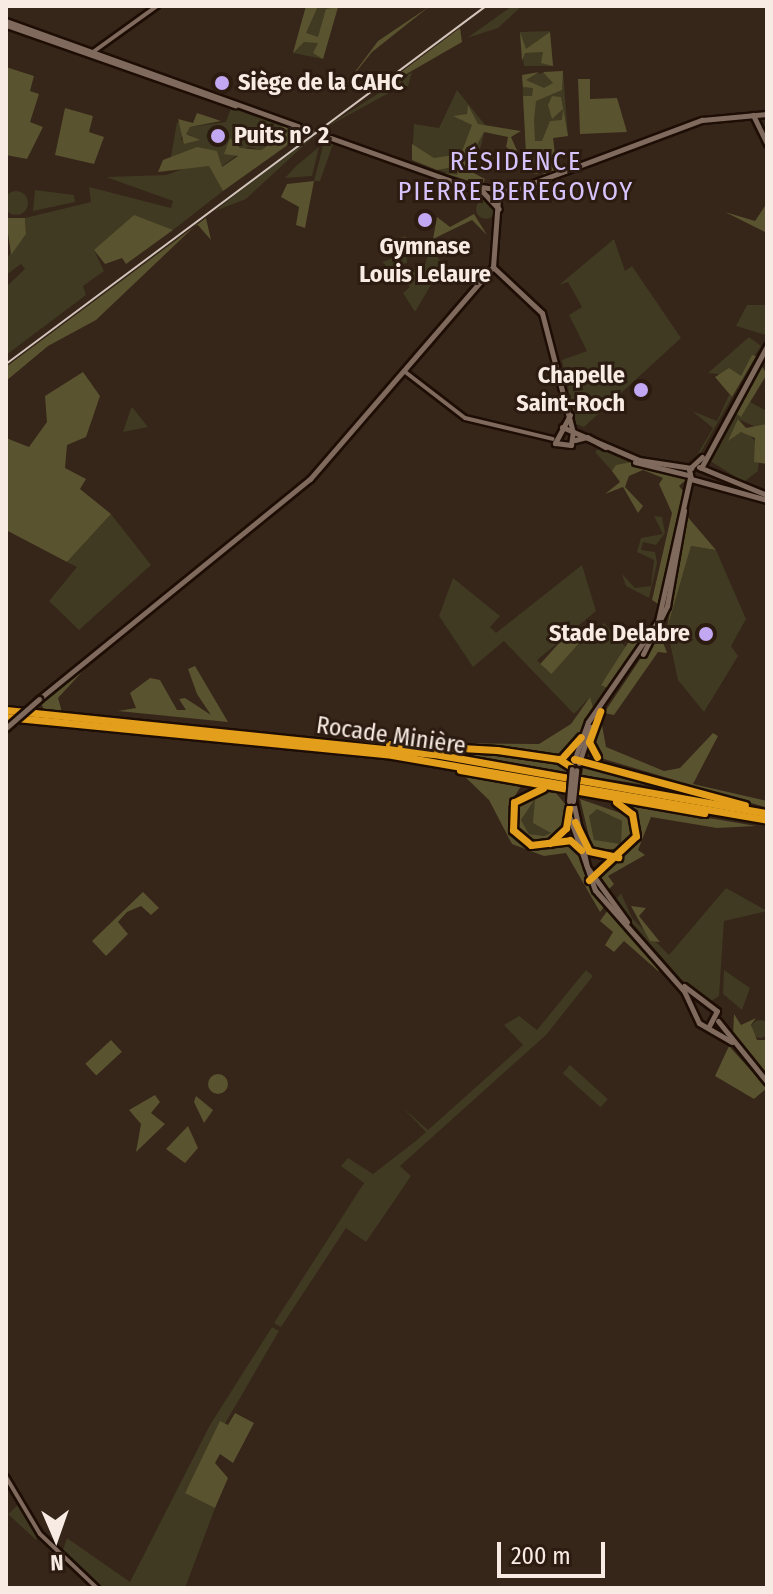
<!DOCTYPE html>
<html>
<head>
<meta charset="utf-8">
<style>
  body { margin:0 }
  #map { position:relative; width:773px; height:1594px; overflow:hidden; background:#362519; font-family:"Fira Sans Condensed",sans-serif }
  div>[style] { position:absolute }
  .green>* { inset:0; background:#3f3a21; transform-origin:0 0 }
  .round { border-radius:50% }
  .forest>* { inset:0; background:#59532f; transform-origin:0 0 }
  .secondary-tunnel>* { height:5px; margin-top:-2.5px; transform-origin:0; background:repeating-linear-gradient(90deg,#534337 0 5px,transparent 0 7.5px) }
  .roads { filter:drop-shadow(2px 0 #1d0d04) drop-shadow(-2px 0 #1d0d04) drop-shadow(0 2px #1d0d04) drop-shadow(0 -2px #1d0d04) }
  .tertiary>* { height:4px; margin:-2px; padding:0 2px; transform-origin:2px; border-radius:2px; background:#7f6a5d }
  .secondary>* { height:5px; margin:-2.5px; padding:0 2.5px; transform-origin:2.5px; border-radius:2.5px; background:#7f6a5d }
  .motorway>* { height:7px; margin:-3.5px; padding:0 3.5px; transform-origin:3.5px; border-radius:3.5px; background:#e39e1b }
  .rail>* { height:2px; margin:-1px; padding:0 1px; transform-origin:1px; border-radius:1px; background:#d1c4bb }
  .bridges { filter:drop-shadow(2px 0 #1d0d04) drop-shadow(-2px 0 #1d0d04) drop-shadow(0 2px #1d0d04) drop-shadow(0 -2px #1d0d04) }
  .secondary-bridge>* { height:5px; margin:-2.5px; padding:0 2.5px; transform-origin:2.5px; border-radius:2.5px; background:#7f6a5d }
  .dots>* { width:22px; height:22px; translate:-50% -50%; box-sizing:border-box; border:4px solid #2c1b10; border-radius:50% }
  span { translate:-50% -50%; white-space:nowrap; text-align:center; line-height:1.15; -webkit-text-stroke:6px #2c1b10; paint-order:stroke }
  .poi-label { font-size:24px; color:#f7ebe3; font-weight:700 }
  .left { translate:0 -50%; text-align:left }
  .right { translate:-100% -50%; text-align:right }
  .street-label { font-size:24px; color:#f7ebe3 }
  .neighbourhood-label { font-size:26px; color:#d7c3fc; letter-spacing:2px }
  .frame { position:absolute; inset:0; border:8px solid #f7ebe3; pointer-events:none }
  .north { position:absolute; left:16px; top:1498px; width:80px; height:80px; -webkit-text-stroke:6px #2c1b10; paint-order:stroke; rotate:178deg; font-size:22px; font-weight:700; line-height:32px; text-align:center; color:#f7ebe3 }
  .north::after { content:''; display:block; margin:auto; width:28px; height:36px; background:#f7ebe3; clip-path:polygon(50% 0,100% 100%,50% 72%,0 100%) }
  .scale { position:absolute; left:497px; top:1542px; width:108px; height:36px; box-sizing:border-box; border:4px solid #f7ebe3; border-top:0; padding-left:10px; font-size:24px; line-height:28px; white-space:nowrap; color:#f7ebe3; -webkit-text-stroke:6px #2c1b10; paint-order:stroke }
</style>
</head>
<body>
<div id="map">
  <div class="green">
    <i style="clip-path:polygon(306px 6px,338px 6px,323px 59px,293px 53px)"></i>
    <i style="clip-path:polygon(512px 6px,522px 6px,498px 28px,467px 38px)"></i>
    <i style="clip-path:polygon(550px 31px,553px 66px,524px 66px,520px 32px)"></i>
    <i style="clip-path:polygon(563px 71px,568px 136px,553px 138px,557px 174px,527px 172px,522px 75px)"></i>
    <i style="clip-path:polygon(412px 72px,408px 86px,390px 86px,396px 89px,321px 130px)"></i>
    <i style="clip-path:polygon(457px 90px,486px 126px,477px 161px,466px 161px,466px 180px,412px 160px,414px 124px,439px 128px)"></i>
    <i style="clip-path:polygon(231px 108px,282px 126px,278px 139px,261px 150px,248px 147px,221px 167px,217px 151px,170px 162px,177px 122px,184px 126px,181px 140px,193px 136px,185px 134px,190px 127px,226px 122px)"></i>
    <i style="clip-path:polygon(313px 137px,246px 199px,215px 211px,244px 188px)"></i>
    <i style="clip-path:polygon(324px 142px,333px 144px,320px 181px,314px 181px)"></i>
    <i style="clip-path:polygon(319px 147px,312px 176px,285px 178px,296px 166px)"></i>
    <i style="clip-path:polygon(197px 164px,210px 166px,223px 191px,173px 230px,94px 250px,104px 271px,83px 286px,86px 295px,6px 355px,6px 287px,25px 269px,21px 264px,6px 275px,6px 259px,26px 234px,25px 218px,91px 202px,89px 187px,171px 208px,173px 201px,106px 177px,166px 175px)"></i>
    <i style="clip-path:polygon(35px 190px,74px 195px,75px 202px,33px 211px)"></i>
    <i class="round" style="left:4px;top:191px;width:24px;height:24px"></i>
    <i class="round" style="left:476px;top:199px;width:20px;height:20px"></i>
    <i style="clip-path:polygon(406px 236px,407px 263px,398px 265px,398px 275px,425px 264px,432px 243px,442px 266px,415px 312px,403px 293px,410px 287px,382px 262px,399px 256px,403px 241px,396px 239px)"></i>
    <i style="clip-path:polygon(614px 239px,625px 271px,632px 266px,681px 338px,584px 427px,576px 424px,562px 360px,587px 351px,569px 315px,582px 307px,568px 282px,559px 285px)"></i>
    <i style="clip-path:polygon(747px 305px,767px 305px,766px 335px,736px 326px)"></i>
    <i style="clip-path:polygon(749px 337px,761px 346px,741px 376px,708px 373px)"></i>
    <i style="clip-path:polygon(729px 395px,732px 397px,696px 461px,691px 465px,713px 428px,692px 411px,717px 421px)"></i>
    <i style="clip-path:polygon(750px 402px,767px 411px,767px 424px,758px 428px,738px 419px,760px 448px,758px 471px,744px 482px,710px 461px,706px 470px,707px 459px,734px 412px,741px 416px)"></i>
    <i style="clip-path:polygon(131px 408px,133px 408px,148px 427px,123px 432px)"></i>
    <i style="clip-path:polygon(600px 447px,616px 456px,631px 463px,612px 471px,595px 452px)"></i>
    <i style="clip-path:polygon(111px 514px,151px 565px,79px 630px,49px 601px,77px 567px,67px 562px)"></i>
    <i style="clip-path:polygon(654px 516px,662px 517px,665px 533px,656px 545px,643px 542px,641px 550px,655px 552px,657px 563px,649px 598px,626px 586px,622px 574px,635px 588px,651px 586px,654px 560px,637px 552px,641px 538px,663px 534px)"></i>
    <i style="clip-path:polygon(691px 546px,716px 550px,746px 619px,731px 646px,738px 656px,704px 712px,678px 680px,667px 629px)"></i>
    <i style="clip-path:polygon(582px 565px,596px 611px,537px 660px,547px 671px,604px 623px,629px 651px,601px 684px,609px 689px,594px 710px,590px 697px,574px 714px,504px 641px,473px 667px,439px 616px,453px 578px,500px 616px,490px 627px,496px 633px)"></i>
    <i style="clip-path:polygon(535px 799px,552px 833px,544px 836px,529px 834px,521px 820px)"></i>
    <i style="clip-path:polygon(597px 808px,622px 821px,627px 838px,621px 844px,594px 841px,588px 816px)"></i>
    <i style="clip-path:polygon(726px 888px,767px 911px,724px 921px,719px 996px,708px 1003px,680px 978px,614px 902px,621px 893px,632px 918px,669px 955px)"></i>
    <i style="clip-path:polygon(586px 970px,593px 976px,546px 1035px,400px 1166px,411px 1176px,366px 1242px,346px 1228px,281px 1327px,274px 1323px,364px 1183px,341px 1166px,348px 1158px,373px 1174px,417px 1140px,426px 1132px,402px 1107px,428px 1130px,523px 1045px,504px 1025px,519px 1016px,537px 1030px)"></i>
    <i style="clip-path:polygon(724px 970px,750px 988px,742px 1010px,723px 994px)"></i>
    <i class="round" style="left:751px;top:1020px;width:18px;height:18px"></i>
    <i style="left:570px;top:1065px;width:51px;height:11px;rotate:42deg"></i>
    <i style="clip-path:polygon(272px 1327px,279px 1331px,185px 1492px,215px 1508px,185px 1588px,103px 1588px,62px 1553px,67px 1538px,130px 1582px,210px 1425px)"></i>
    <i style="clip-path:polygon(18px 1505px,38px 1535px,36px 1540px,8px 1514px)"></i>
  </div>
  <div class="forest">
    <i style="clip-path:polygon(306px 6px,318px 6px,306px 33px,318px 37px,326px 9px,338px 7px,323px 59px,313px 53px,318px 43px,304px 42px,293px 53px)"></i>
    <i style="clip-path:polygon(430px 6px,372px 52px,340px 92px,378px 41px)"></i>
    <i style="clip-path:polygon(460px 28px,462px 42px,403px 76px,400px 73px)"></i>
    <i style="clip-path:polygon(520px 32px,526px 49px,550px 32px,553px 66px,541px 63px,543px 52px,525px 53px,522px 61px)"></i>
    <i style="clip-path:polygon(6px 67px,34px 76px,30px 91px,39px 94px,30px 122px,43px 127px,27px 159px,6px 155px)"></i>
    <i style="clip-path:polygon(563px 71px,562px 90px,536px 101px,534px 120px,535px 141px,542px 141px,550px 121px,562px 120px,563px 109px,552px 119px,548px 105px,552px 96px,561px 97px,568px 136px,553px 138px,557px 174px,543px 175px,549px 161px,541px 149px,532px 165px,538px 174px,527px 172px,523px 96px,532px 96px,533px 88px,523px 87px,522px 75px,539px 72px,526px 80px,544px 88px,553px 83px,543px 72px)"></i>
    <i style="clip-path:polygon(578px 79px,590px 79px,590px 99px,617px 98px,627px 132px,580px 134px)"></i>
    <i style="clip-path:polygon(468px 105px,478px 124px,521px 131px,511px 137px,519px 155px,506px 147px,508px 137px,484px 132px,464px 168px,485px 179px,482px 185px,444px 173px,458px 175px,453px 167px,437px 170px,412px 160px,412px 144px,434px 158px,461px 154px,472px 125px,453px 116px,467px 114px)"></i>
    <i style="clip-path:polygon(65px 108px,93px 116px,89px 132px,104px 137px,94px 164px,55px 155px)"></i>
    <i style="clip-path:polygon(197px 113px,221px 121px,190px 127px,186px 134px,200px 140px,184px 144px,178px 119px,193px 123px)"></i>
    <i style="clip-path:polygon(282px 126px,296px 130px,289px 144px,223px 191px,209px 166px,158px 172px,163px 160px,197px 147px,217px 151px,222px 167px,238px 156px,224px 154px,230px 138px,240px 148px,261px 150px,278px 139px)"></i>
    <i style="clip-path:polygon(314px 181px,305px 228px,296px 225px,299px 207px,281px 197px,287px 184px)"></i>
    <i style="clip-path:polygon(767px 203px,765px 232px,725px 212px,755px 221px)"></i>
    <i style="clip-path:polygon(474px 214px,487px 235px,472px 220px,433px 239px,437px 217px,450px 227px)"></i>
    <i style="clip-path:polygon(134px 215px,173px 230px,126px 264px,122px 258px,105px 264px,94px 250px)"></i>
    <i style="clip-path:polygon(6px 218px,25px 218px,26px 234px,11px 255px)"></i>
    <i style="clip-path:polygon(206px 218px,211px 240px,197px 224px,96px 320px,48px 346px,6px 381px,6px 367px)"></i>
    <i style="clip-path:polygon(752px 355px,756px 356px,732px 397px,715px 377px,729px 368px,741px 376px)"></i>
    <i style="clip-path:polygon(761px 365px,767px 374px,741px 417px,734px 412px)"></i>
    <i style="clip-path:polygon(83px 372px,100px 396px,86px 437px,67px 445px,65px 468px,86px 479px,80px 489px,111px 514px,67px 562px,6px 530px,6px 438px,29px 447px,47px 422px,45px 396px)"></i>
    <i style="clip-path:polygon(738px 419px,746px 428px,767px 424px,767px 464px,754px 462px,755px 438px,741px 432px,728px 441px)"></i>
    <i style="clip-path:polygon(632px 462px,687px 479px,679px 486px,684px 492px,661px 606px,652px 600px,672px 513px,659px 484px,663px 478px,643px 470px,629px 476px,625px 487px,643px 506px,638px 513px,623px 487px,605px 494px,620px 482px,612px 471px,616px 465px)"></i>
    <i style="clip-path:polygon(686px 515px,716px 550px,691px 546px,667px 629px)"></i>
    <i style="clip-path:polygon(659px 631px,667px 653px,658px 652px,614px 715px,604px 713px)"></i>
    <i style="left:569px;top:632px;width:15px;height:43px;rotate:42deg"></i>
    <i style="clip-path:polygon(633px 635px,648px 637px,609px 689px,601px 685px)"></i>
    <i style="clip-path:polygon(94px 659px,58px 698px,62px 712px,44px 710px,41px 703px)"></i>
    <i style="clip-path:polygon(195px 666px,228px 722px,118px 711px,136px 708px,130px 693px,150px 678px,160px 680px,177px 710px,186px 710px,179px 699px,185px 698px,211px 715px,197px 694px,188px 669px)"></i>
    <i style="clip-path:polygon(590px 697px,594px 710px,573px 750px,561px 755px,434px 743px,539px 744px,571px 724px)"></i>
    <i style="clip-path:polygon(602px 725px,606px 747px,664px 771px,680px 768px,713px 733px,718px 736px,693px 784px,767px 801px,765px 807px,604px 759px,592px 743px)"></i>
    <i style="clip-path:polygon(495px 753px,535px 759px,568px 764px,566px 772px,457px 754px)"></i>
    <i style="clip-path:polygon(584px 764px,678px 790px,582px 775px)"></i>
    <i style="clip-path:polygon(461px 773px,521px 786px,508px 807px,515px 838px,536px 848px,573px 844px,604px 907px,600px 912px,566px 853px,544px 856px,512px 844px,489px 800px)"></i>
    <i style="clip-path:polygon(evenodd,535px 791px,556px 793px,566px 805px,565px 823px,547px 842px,532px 842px,515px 826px,516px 806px,535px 791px,535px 799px,533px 823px,551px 833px,544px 836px,529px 834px,521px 820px,535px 799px)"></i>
    <i style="clip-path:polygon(evenodd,580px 799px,629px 816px,633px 836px,624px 849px,592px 849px,580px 799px,597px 809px,622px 821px,621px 844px,594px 840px,589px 816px,597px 809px)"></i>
    <i style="clip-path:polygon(630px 806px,715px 819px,756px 826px,717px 828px,651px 817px,638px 850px,645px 855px,608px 876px,614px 884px,608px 890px,598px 871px,637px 842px)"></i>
    <i style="clip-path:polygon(143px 892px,159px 908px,151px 915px,141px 906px,127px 912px,118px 922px,128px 934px,106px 956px,92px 941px)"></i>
    <i style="clip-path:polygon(631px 906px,646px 908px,639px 916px,660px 942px,650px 941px)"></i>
    <i style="clip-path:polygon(608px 910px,661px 969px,658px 971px,624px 941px,614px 952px,605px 945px,613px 932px,600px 921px)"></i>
    <i style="clip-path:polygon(734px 1014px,741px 1025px,756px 1018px,751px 1025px,757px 1040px,767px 1040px,767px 1076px,733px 1036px)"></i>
    <i style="left:111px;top:1040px;width:16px;height:35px;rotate:47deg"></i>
    <i style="clip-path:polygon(729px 1046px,767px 1088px,754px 1099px,715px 1076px)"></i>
    <i class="round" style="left:208px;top:1074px;width:20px;height:20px"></i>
    <i style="clip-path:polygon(155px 1095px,160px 1102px,151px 1113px,165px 1124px,136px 1152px,141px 1124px,129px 1110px)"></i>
    <i style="clip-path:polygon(196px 1096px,213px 1110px,204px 1123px,194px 1102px)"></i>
    <i style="clip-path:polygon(188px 1126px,198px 1148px,185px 1163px,166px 1149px)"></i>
    <i style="clip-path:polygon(235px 1413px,254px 1423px,233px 1463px,220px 1454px,215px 1463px,228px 1478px,215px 1508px,185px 1493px,220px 1421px,228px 1425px)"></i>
  </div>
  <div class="secondary-tunnel">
    <i style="left:298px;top:126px;width:35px;rotate:20deg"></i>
  </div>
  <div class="roads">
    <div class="tertiary">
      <i style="left:93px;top:52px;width:79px;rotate:-35.7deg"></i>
      <i style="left:404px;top:371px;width:77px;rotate:37.6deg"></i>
      <i style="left:465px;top:418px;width:90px;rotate:13.4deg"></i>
      <i style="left:6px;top:1477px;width:66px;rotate:59.2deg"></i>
      <i style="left:40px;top:1534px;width:79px;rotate:43.5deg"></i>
    </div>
    <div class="secondary">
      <i style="left:6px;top:21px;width:310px;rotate:19.8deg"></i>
      <i style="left:6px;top:25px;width:243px;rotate:19.3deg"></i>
      <i style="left:753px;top:115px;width:32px;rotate:64deg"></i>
      <i style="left:331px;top:138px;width:161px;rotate:19.6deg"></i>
      <i style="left:483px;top:192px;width:23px;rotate:47deg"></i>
      <i style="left:474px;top:186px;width:35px;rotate:8deg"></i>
      <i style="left:501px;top:195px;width:215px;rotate:-20.5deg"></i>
      <i style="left:702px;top:120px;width:65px;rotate:-5.3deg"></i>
      <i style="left:493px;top:267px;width:67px;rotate:43.2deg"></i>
      <i style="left:542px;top:313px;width:120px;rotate:75.5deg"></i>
      <i style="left:493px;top:267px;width:68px;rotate:-85.8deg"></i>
      <i style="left:570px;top:415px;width:32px;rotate:118deg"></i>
      <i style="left:555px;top:443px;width:16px;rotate:7deg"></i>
      <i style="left:571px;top:445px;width:14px;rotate:-82deg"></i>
      <i style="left:562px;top:427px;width:84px;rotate:23.2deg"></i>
      <i style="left:639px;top:460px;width:53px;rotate:8.7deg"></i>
      <i style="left:575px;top:440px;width:12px;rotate:-14deg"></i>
      <i style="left:587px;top:437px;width:21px;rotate:29deg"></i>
      <i style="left:702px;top:457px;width:18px;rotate:137deg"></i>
      <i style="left:689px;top:469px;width:10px;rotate:79deg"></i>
      <i style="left:691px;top:479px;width:79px;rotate:15.4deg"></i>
      <i style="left:635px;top:462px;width:55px;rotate:13.8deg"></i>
      <i style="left:699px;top:467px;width:74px;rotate:22.4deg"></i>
      <i style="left:701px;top:468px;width:139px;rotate:-61.6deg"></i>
      <i style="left:643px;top:654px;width:54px;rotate:-63.4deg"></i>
      <i style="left:667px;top:606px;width:97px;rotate:-79.9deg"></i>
      <i style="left:39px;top:699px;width:349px;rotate:-39.1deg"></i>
      <i style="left:310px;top:479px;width:280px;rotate:-49.2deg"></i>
      <i style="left:574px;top:761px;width:41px;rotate:-70.3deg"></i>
      <i style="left:588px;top:722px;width:123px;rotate:-55.3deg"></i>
      <i style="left:658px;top:621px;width:147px;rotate:-77.4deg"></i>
      <i style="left:579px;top:763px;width:38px;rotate:-72deg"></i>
      <i style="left:573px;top:801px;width:67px;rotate:78deg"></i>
      <i style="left:587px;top:867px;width:68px;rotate:54deg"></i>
      <i style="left:570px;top:818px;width:76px;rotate:70.9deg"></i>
      <i style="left:595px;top:890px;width:135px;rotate:48.6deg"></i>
      <i style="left:684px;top:991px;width:35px;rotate:65deg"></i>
      <i style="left:699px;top:1023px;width:38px;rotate:30deg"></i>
      <i style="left:684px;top:986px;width:41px;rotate:37.1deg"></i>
      <i style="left:717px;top:1011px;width:17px;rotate:118deg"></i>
      <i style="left:718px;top:1021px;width:78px;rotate:51.2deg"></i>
    </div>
    <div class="motorway">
      <i style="left:6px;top:710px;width:436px;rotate:5.9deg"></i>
      <i style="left:440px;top:755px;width:332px;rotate:10.1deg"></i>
      <i style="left:6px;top:717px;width:382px;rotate:5.6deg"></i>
      <i style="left:386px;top:754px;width:387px;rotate:9.8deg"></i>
      <i style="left:389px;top:744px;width:108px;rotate:3.2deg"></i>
      <i style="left:497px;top:750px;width:63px;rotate:8.3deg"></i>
      <i style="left:559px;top:759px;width:20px;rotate:33deg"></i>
      <i style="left:597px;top:757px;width:17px;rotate:-118deg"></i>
      <i style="left:589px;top:742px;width:33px;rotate:-70deg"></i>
      <i style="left:562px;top:758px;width:28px;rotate:-48deg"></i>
      <i style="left:574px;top:759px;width:177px;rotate:15.1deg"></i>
      <i style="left:460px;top:770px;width:248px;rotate:10deg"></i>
      <i style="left:543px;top:788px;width:32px;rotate:154deg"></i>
      <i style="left:514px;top:802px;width:28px;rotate:92deg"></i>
      <i style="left:513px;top:830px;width:23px;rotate:40deg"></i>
      <i style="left:531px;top:845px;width:39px;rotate:-7deg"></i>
      <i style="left:570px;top:840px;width:15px;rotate:42deg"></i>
      <i style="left:575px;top:822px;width:32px;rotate:64deg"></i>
      <i style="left:589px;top:851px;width:30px;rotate:12deg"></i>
      <i style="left:550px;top:843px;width:22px;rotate:-43deg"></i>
      <i style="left:566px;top:828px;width:20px;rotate:-81deg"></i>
      <i style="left:589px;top:880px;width:64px;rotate:-43.1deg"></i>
      <i style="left:636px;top:836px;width:22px;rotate:-100deg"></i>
      <i style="left:632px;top:814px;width:20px;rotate:-143deg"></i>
    </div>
  </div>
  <div class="rail">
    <i style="left:6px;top:364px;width:599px;rotate:-36.72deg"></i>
  </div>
  <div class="bridges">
    <div class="secondary-bridge">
      <i style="left:6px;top:728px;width:44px;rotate:-41.3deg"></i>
      <i style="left:569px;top:801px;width:32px;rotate:-85deg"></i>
      <i style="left:573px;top:801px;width:31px;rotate:-84deg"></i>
    </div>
  </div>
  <div class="dots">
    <i style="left:222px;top:83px;background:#c2a7f2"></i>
    <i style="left:218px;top:136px;background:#c2a7f2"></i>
    <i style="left:425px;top:220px;background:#c2a7f2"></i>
    <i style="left:641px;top:390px;background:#c2a7f2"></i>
    <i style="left:706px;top:634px;background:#c2a7f2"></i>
  </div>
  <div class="poi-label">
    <span class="left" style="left:238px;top:83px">Siège de la CAHC</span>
    <span class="left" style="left:234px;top:136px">Puits n° 2</span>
    <span style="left:425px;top:261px">Gymnase<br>Louis Lelaure</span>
    <span class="right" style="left:625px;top:390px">Chapelle<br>Saint-Roch</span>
    <span class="right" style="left:690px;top:634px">Stade Delabre</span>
  </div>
  <div class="street-label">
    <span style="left:391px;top:736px;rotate:8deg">Rocade Minière</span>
  </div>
  <div class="neighbourhood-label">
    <span style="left:516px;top:177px">RÉSIDENCE<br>PIERRE BEREGOVOY</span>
  </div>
  <div class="frame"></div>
  <div class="north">N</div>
  <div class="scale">200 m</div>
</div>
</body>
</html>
